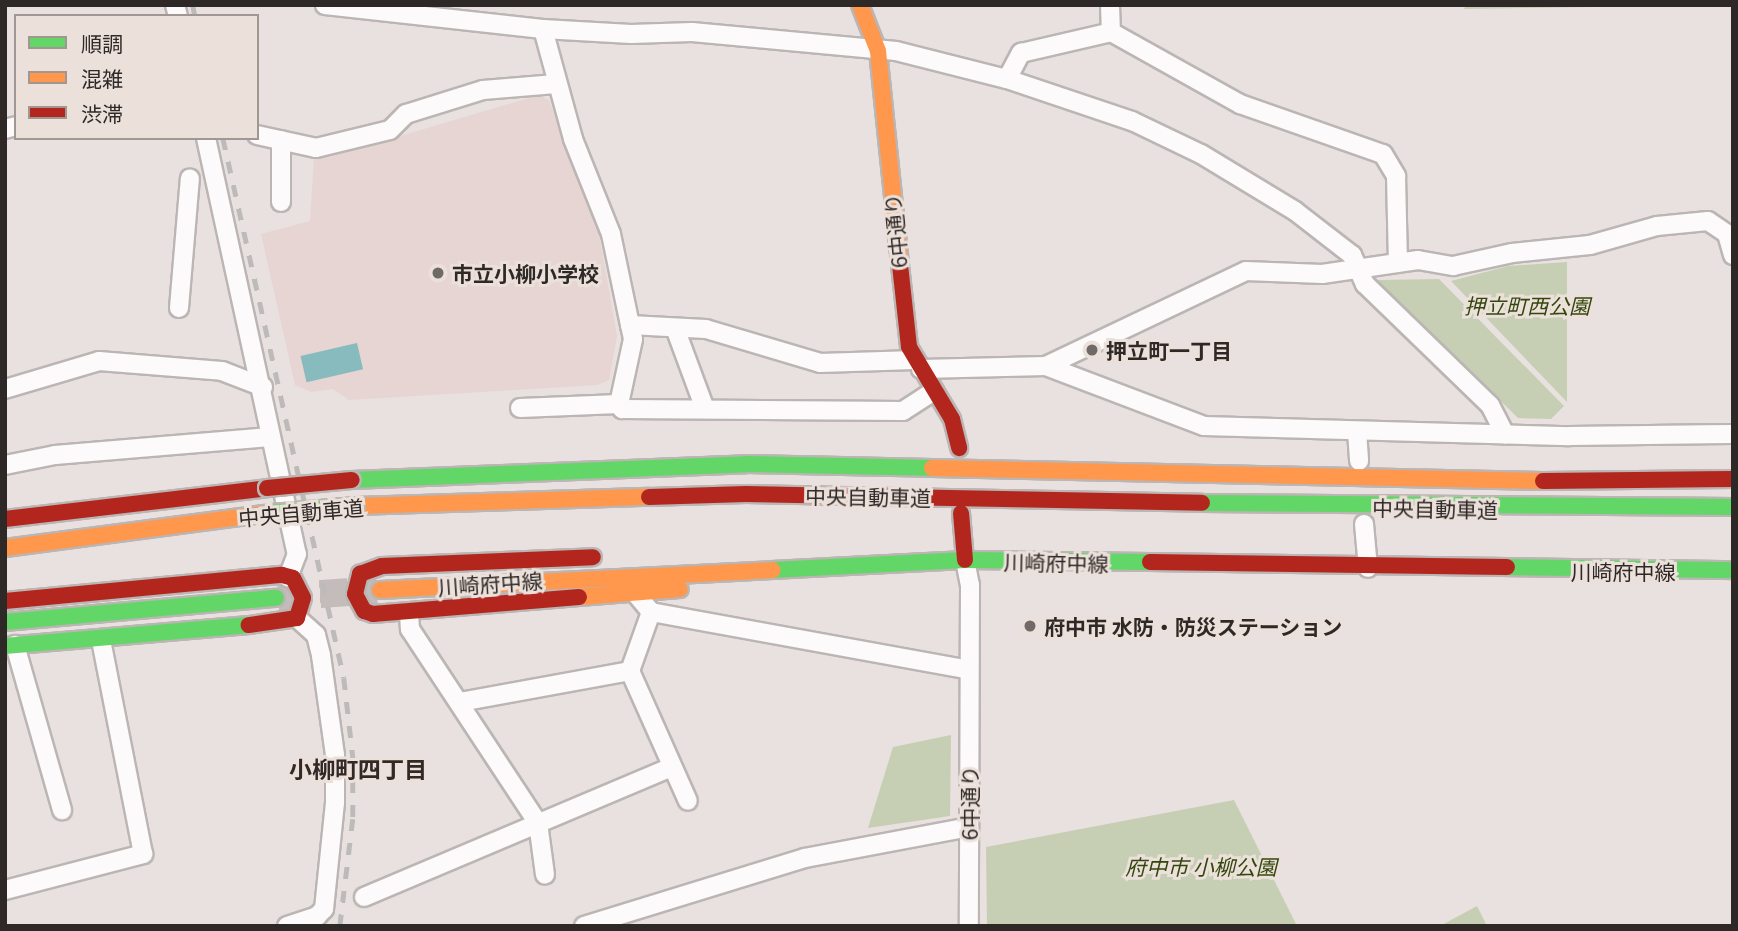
<!DOCTYPE html>
<html>
<head>
<meta charset="utf-8">
<style>
  body { margin:0 }
  #map { position:relative; width:1738px; height:931px; overflow:hidden; background:#e8e1df; font-family:Georgia,"Noto Sans JP",serif }
  div>[style] { position:absolute }
  .education>* { inset:0; background:#e6d5d2 }
  .green>* { inset:0; background:#c6cfb3 }
  .water>* { inset:0; background:#87bbbd; transform-origin:0 0 }
  .primary-tunnel>* { height:28px; margin-top:-14px; transform-origin:0; background:repeating-linear-gradient(90deg,#c3bcba 0 28px,transparent 0 42px) }
  .roads { filter:drop-shadow(2px 0 #bbb6b4) drop-shadow(-2px 0 #bbb6b4) drop-shadow(0 2px #bbb6b4) drop-shadow(0 -2px #bbb6b4) }
  .street>* { height:18px; margin:-9px; padding:0 9px; transform-origin:9px; border-radius:9px; background:#fcfafa }
  .fast>* { height:16px; margin:-8px; padding:0 8px; transform-origin:8px; border-radius:8px; background:#63d668 }
  .slow>* { height:16px; margin:-8px; padding:0 8px; transform-origin:8px; border-radius:8px; background:#ff974d }
  .jam>* { height:16px; margin:-8px; padding:0 8px; transform-origin:8px; border-radius:8px; background:#b3261e }
  .rail>* { height:4.5px; margin-top:-2.25px; transform-origin:0; background:repeating-linear-gradient(90deg,#bdbbba 0 12px,transparent 0 24px) }
  .bridges { filter:drop-shadow(2px 0 #bbb6b4) drop-shadow(-2px 0 #bbb6b4) drop-shadow(0 2px #bbb6b4) drop-shadow(0 -2px #bbb6b4) }
  .fast-bridge>* { height:16px; margin:-8px; padding:0 8px; transform-origin:8px; border-radius:8px; background:#63d668 }
  .jam-bridge>* { height:16px; margin:-8px; padding:0 8px; transform-origin:8px; border-radius:8px; background:#b3261e }
  .dots>* { width:19px; height:19px; translate:-50% -50%; box-sizing:border-box; border:4px solid #ece0db; border-radius:50% }
  span { translate:-50% -50%; white-space:nowrap; text-align:center; line-height:1.15; -webkit-text-stroke:6px #ece0db; paint-order:stroke }
  .street-label { font-size:21px; color:#2e2927 }
  .poi-label { font-size:21px; color:#2e2927; font-weight:700 }
  .left { translate:0 -50%; text-align:left }
  .park-label { font-size:21px; color:#33470c; font-style:italic }
  .neighbourhood-label { font-size:23px; color:#322926; font-weight:700 }
  .frame { position:absolute; inset:0; border:7px solid #2e2927; pointer-events:none }
  .legend { position:absolute; left:14px; top:14px; width:245px; height:126px; box-sizing:border-box; background:#ece0db; border:2px solid #a09793; margin:0; padding:9px 12px; list-style:none; font-size:21px; color:#2e2927 }
  .legend li { display:flex; align-items:center; gap:14px; height:35px }
  .legend b { width:35px; border:2px solid #a09793 }
</style>
</head>
<body>
<div id="map">
  <div class="education">
    <i style="clip-path:polygon(539px 95px,549px 100px,599px 234px,617px 336px,609px 380px,597px 385px,349px 400px,333px 389px,311px 392px,295px 385px,261px 234px,310px 221px,314px 157px,330px 157px)"></i>
  </div>
  <div class="green">
    <i style="clip-path:polygon(1466px 5px,1663px 5px,1663px 6px,1464px 9px)"></i>
    <i style="clip-path:polygon(1567px 262px,1567px 402px,1451px 281px,1508px 266px)"></i>
    <i style="clip-path:polygon(1439px 279px,1564px 406px,1551px 419px,1518px 418px,1377px 280px)"></i>
    <i style="clip-path:polygon(951px 735px,950px 816px,868px 828px,893px 747px)"></i>
    <i style="clip-path:polygon(1234px 800px,1297px 926px,987px 926px,986px 847px)"></i>
    <i style="clip-path:polygon(1477px 906px,1487px 926px,1440px 926px)"></i>
  </div>
  <div class="water">
    <i style="left:357px;top:343px;width:27px;height:58px;rotate:77deg"></i>
  </div>
  <div class="primary-tunnel">
    <i style="left:278px;top:597px;width:99px;rotate:-4deg"></i>
  </div>
  <div class="roads">
    <div class="street">
      <i style="left:175px;top:5px;width:11px;rotate:75deg"></i>
      <i style="left:325px;top:5px;width:219px;rotate:6.3deg"></i>
      <i style="left:543px;top:29px;width:114px;rotate:74.7deg"></i>
      <i style="left:573px;top:139px;width:102px;rotate:68.2deg"></i>
      <i style="left:611px;top:234px;width:93px;rotate:78.2deg"></i>
      <i style="left:1110px;top:5px;width:27px;rotate:88deg"></i>
      <i style="left:543px;top:29px;width:88px;rotate:3.3deg"></i>
      <i style="left:631px;top:34px;width:61px;rotate:-1.9deg"></i>
      <i style="left:692px;top:32px;width:205px;rotate:5.3deg"></i>
      <i style="left:896px;top:51px;width:114px;rotate:14.2deg"></i>
      <i style="left:1007px;top:79px;width:132px;rotate:18.6deg"></i>
      <i style="left:1132px;top:121px;width:76px;rotate:25.6deg"></i>
      <i style="left:1201px;top:154px;width:110px;rotate:31.2deg"></i>
      <i style="left:1295px;top:211px;width:72px;rotate:37.7deg"></i>
      <i style="left:1352px;top:255px;width:32px;rotate:66deg"></i>
      <i style="left:1365px;top:284px;width:174px;rotate:44.1deg"></i>
      <i style="left:1490px;top:405px;width:33px;rotate:63deg"></i>
      <i style="left:1007px;top:79px;width:30px;rotate:-62deg"></i>
      <i style="left:1021px;top:53px;width:92px;rotate:-13.1deg"></i>
      <i style="left:1111px;top:32px;width:148px;rotate:29.2deg"></i>
      <i style="left:1240px;top:104px;width:151px;rotate:19.3deg"></i>
      <i style="left:1383px;top:154px;width:26px;rotate:59deg"></i>
      <i style="left:1396px;top:176px;width:85px;rotate:88.7deg"></i>
      <i style="left:5px;top:129px;width:11px;rotate:-15deg"></i>
      <i style="left:257px;top:135px;width:60px;rotate:12.4deg"></i>
      <i style="left:316px;top:148px;width:76px;rotate:-13.7deg"></i>
      <i style="left:390px;top:130px;width:23px;rotate:-45deg"></i>
      <i style="left:406px;top:114px;width:81px;rotate:-17.3deg"></i>
      <i style="left:483px;top:90px;width:73px;rotate:-4.7deg"></i>
      <i style="left:206px;top:138px;width:426px;rotate:77.7deg"></i>
      <i style="left:297px;top:554px;width:25px;rotate:111deg"></i>
      <i style="left:281px;top:140px;width:62px;rotate:90deg"></i>
      <i style="left:179px;top:308px;width:130px;rotate:-85.2deg"></i>
      <i style="left:675px;top:328px;width:86px;rotate:69.7deg"></i>
      <i style="left:1046px;top:366px;width:169px;rotate:20.8deg"></i>
      <i style="left:1204px;top:426px;width:366px;rotate:1.6deg"></i>
      <i style="left:1570px;top:436px;width:163px;rotate:-0.7deg"></i>
      <i style="left:921px;top:369px;width:125px;rotate:-1.4deg"></i>
      <i style="left:1046px;top:366px;width:221px;rotate:-25.4deg"></i>
      <i style="left:1246px;top:271px;width:76px;rotate:2.3deg"></i>
      <i style="left:1322px;top:274px;width:97px;rotate:-8.3deg"></i>
      <i style="left:1418px;top:260px;width:36px;rotate:10deg"></i>
      <i style="left:1453px;top:266px;width:60px;rotate:-12.4deg"></i>
      <i style="left:1512px;top:253px;width:78px;rotate:-5.9deg"></i>
      <i style="left:1590px;top:245px;width:70px;rotate:-15.8deg"></i>
      <i style="left:1657px;top:226px;width:51px;rotate:-5.6deg"></i>
      <i style="left:1708px;top:221px;width:23px;rotate:34deg"></i>
      <i style="left:1727px;top:234px;width:22px;rotate:74deg"></i>
      <i style="left:5px;top:389px;width:98px;rotate:-16.6deg"></i>
      <i style="left:99px;top:361px;width:123px;rotate:4.6deg"></i>
      <i style="left:222px;top:371px;width:44px;rotate:21.3deg"></i>
      <i style="left:619px;top:404px;width:6px;rotate:59deg"></i>
      <i style="left:622px;top:409px;width:281px;rotate:0.4deg"></i>
      <i style="left:903px;top:411px;width:37px;rotate:-33deg"></i>
      <i style="left:520px;top:408px;width:99px;rotate:-2.3deg"></i>
      <i style="left:619px;top:404px;width:66px;rotate:-77.8deg"></i>
      <i style="left:633px;top:339px;width:14px;rotate:-102deg"></i>
      <i style="left:630px;top:325px;width:76px;rotate:3deg"></i>
      <i style="left:706px;top:329px;width:119px;rotate:16.6deg"></i>
      <i style="left:820px;top:363px;width:95px;rotate:-1.8deg"></i>
      <i style="left:1357px;top:431px;width:30px;rotate:86deg"></i>
      <i style="left:5px;top:465px;width:51px;rotate:-11.3deg"></i>
      <i style="left:55px;top:455px;width:216px;rotate:-4.8deg"></i>
      <i style="left:1364px;top:524px;width:44px;rotate:84.8deg"></i>
      <i style="left:965px;top:560px;width:25px;rotate:79deg"></i>
      <i style="left:970px;top:585px;width:341px;rotate:90.2deg"></i>
      <i style="left:636px;top:594px;width:23px;rotate:50deg"></i>
      <i style="left:651px;top:612px;width:323px;rotate:10.3deg"></i>
      <i style="left:409px;top:612px;width:17px;rotate:87deg"></i>
      <i style="left:410px;top:629px;width:232px;rotate:56.6deg"></i>
      <i style="left:538px;top:823px;width:52px;rotate:82.3deg"></i>
      <i style="left:651px;top:612px;width:63px;rotate:109.6deg"></i>
      <i style="left:630px;top:671px;width:142px;rotate:66deg"></i>
      <i style="left:15px;top:645px;width:172px;rotate:74.1deg"></i>
      <i style="left:460px;top:702px;width:173px;rotate:-10.3deg"></i>
      <i style="left:5px;top:890px;width:143px;rotate:-14.6deg"></i>
      <i style="left:143px;top:854px;width:219px;rotate:-101.1deg"></i>
      <i style="left:364px;top:897px;width:334px;rotate:-22.9deg"></i>
      <i style="left:287px;top:926px;width:32px;rotate:-18deg"></i>
      <i style="left:317px;top:916px;width:10px;rotate:-45deg"></i>
      <i style="left:324px;top:909px;width:107px;rotate:-84.1deg"></i>
      <i style="left:335px;top:803px;width:48px;rotate:-90deg"></i>
      <i style="left:335px;top:755px;width:101px;rotate:-98deg"></i>
      <i style="left:321px;top:655px;width:21px;rotate:-104deg"></i>
      <i style="left:316px;top:635px;width:25px;rotate:-138deg"></i>
      <i style="left:584px;top:926px;width:231px;rotate:-17.1deg"></i>
      <i style="left:805px;top:858px;width:167px;rotate:-10.7deg"></i>
    </div>
    <div class="fast">
      <i style="left:352px;top:480px;width:395px;rotate:-2.3deg"></i>
      <i style="left:747px;top:464px;width:185px;rotate:1.2deg"></i>
      <i style="left:1202px;top:503px;width:531px;rotate:0.43deg"></i>
      <i style="left:1507px;top:567px;width:226px;rotate:0.8deg"></i>
      <i style="left:772px;top:570px;width:193px;rotate:-3deg"></i>
      <i style="left:965px;top:560px;width:185px;rotate:0.6deg"></i>
      <i style="left:5px;top:622px;width:272px;rotate:-5.1deg"></i>
      <i style="left:5px;top:646px;width:245px;rotate:-4.9deg"></i>
    </div>
    <div class="slow">
      <i style="left:860px;top:5px;width:49px;rotate:68.6deg"></i>
      <i style="left:878px;top:51px;width:215px;rotate:84.1deg"></i>
      <i style="left:932px;top:468px;width:611px;rotate:1.22deg"></i>
      <i style="left:356px;top:506px;width:293px;rotate:-1.8deg"></i>
      <i style="left:5px;top:548px;width:269px;rotate:-7.5deg"></i>
      <i style="left:380px;top:590px;width:393px;rotate:-2.9deg"></i>
      <i style="left:579px;top:597px;width:101px;rotate:-4.5deg"></i>
    </div>
    <div class="jam">
      <i style="left:900px;top:265px;width:82px;rotate:83.7deg"></i>
      <i style="left:909px;top:347px;width:84px;rotate:59.2deg"></i>
      <i style="left:952px;top:419px;width:30px;rotate:76deg"></i>
      <i style="left:1543px;top:481px;width:190px;rotate:-0.6deg"></i>
      <i style="left:649px;top:497px;width:97px;rotate:-1.8deg"></i>
      <i style="left:746px;top:494px;width:456px;rotate:1.1deg"></i>
      <i style="left:961px;top:513px;width:47px;rotate:85.1deg"></i>
      <i style="left:5px;top:519px;width:264px;rotate:-6.7deg"></i>
      <i style="left:1150px;top:562px;width:357px;rotate:0.8deg"></i>
      <i style="left:579px;top:597px;width:207px;rotate:175.3deg"></i>
      <i style="left:373px;top:614px;width:9px;rotate:-162deg"></i>
      <i style="left:364px;top:611px;width:19px;rotate:-118deg"></i>
      <i style="left:355px;top:594px;width:21px;rotate:-76deg"></i>
      <i style="left:360px;top:574px;width:23px;rotate:-20deg"></i>
      <i style="left:382px;top:566px;width:211px;rotate:-2.4deg"></i>
      <i style="left:5px;top:601px;width:278px;rotate:-5.4deg"></i>
      <i style="left:282px;top:575px;width:11px;rotate:15deg"></i>
      <i style="left:293px;top:578px;width:22px;rotate:63deg"></i>
      <i style="left:303px;top:598px;width:21px;rotate:107deg"></i>
      <i style="left:297px;top:618px;width:49px;rotate:171.7deg"></i>
    </div>
  </div>
  <div class="rail">
    <i style="left:193px;top:5px;width:11px;rotate:80deg"></i>
    <i style="left:223px;top:138px;width:553px;rotate:77.37deg"></i>
    <i style="left:344px;top:678px;width:80px;rotate:83.5deg"></i>
    <i style="left:353px;top:757px;width:62px;rotate:90deg"></i>
    <i style="left:353px;top:819px;width:108px;rotate:96.9deg"></i>
  </div>
  <div class="bridges">
    <div class="fast-bridge">
      <i style="left:272px;top:513px;width:84px;rotate:-4.8deg"></i>
    </div>
    <div class="jam-bridge">
      <i style="left:267px;top:488px;width:85px;rotate:-5.4deg"></i>
    </div>
  </div>
  <div class="dots">
    <i style="left:438px;top:273px;background:#6f6967"></i>
    <i style="left:1092px;top:350px;background:#6f6967"></i>
    <i style="left:1030px;top:626px;background:#6f6967"></i>
  </div>
  <div class="street-label">
    <span style="left:895px;top:231px;rotate:-96deg">6中通り</span>
    <span style="left:868px;top:496px;rotate:1deg">中央自動車道</span>
    <span style="left:1435px;top:508px;rotate:1deg">中央自動車道</span>
    <span style="left:301px;top:512px;rotate:-5deg">中央自動車道</span>
    <span style="left:1056px;top:562px;rotate:1deg">川崎府中線</span>
    <span style="left:1623px;top:571px">川崎府中線</span>
    <span style="left:490px;top:583px;rotate:-4deg">川崎府中線</span>
    <span style="left:969px;top:803px;rotate:-90deg">6中通り</span>
  </div>
  <div class="poi-label">
    <span class="left" style="left:452px;top:273px">市立小柳小学校</span>
    <span class="left" style="left:1106px;top:350px">押立町一丁目</span>
    <span class="left" style="left:1044px;top:626px">府中市 水防・防災ステーション</span>
  </div>
  <div class="park-label">
    <span style="left:1527px;top:305px">押立町西公園</span>
    <span style="left:1201px;top:866px">府中市 小柳公園</span>
  </div>
  <div class="neighbourhood-label">
    <span style="left:358px;top:768px">小柳町四丁目</span>
  </div>
  <div class="frame"></div>
  <ul class="legend">
  <li><b style="height:9px;background:#63d668"></b>順調</li>
  <li><b style="height:9px;background:#ff974d"></b>混雑</li>
  <li><b style="height:9px;background:#b3261e"></b>渋滞</li>
  </ul>
</div>
</body>
</html>
